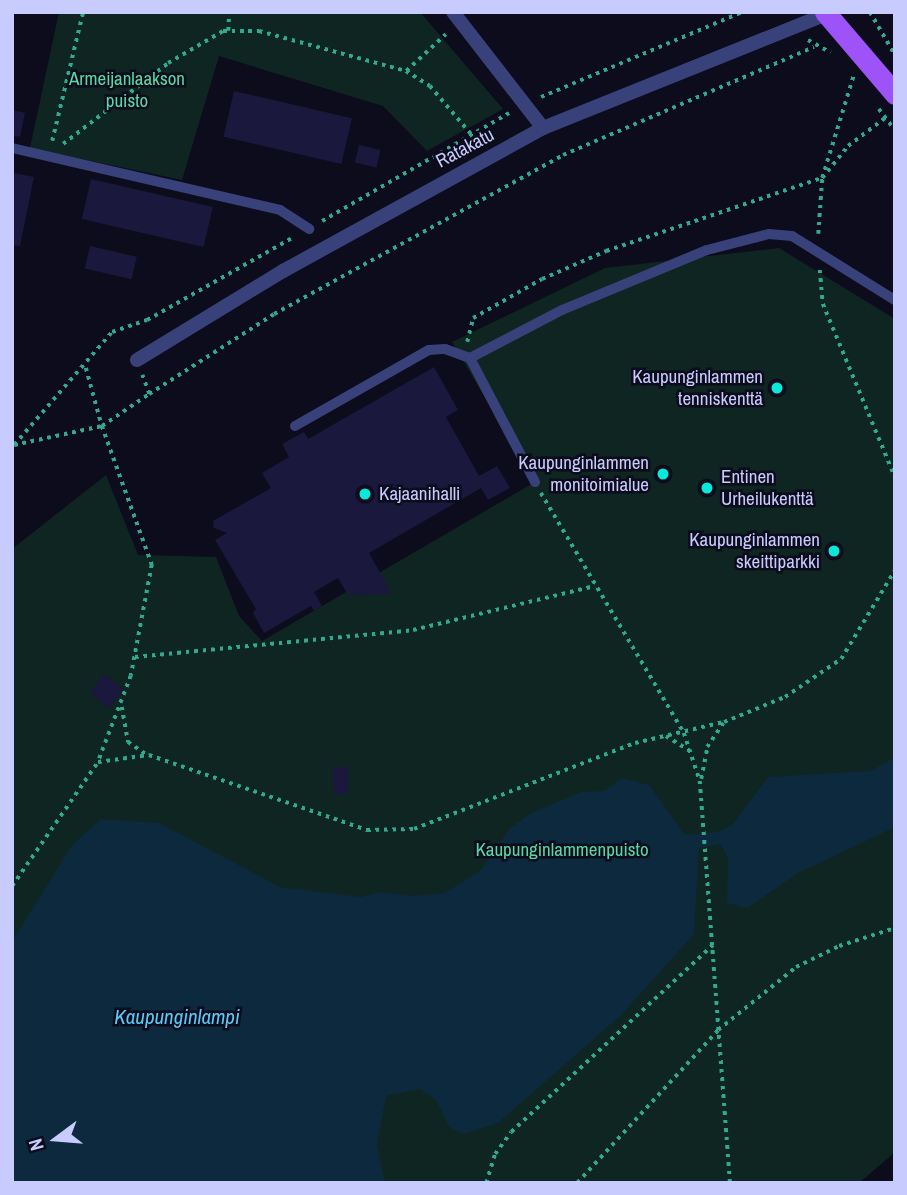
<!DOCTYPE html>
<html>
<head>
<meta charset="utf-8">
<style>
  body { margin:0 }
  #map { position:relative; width:907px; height:1195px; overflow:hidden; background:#0c0c1c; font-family:"Archivo Narrow",sans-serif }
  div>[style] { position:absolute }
  .green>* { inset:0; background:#0f2521 }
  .water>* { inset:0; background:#0d293e }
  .building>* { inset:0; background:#1a183c; transform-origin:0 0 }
  .path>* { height:3.5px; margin-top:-1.75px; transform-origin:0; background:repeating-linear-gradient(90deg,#31a98d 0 3.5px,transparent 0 8.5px) }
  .lane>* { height:10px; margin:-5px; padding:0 5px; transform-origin:5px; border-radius:5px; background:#384179 }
  .street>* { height:14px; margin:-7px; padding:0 7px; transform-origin:7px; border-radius:7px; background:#384179 }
  .primary>* { height:21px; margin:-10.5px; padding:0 10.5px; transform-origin:10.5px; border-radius:10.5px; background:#9e53f9 }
  .dots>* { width:19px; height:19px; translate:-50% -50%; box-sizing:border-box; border:4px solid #0c0c1c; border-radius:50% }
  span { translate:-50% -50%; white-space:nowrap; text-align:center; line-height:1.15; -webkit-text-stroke:5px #0c0c1c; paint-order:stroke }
  .park-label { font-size:19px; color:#58d9a3 }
  .street-label { font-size:19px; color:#c8cbfd }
  .poi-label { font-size:19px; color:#c8cbfd }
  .right { translate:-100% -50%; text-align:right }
  .left { translate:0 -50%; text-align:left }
  .water-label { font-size:21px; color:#5acbf9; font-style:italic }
  .frame { position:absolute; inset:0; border:14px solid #c8cbfd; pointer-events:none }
  .north { position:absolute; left:21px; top:1104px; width:70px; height:70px; -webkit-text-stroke:5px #0c0c1c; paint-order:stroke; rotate:254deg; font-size:19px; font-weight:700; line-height:28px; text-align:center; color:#c8cbfd }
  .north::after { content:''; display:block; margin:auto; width:24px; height:32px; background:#c8cbfd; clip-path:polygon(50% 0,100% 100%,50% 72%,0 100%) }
</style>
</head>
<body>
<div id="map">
  <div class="green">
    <i style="clip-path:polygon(59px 12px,420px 12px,503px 109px,427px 151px,383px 106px,219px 56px,182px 180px,30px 148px)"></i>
    <i style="clip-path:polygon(779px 248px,895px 319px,895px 1152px,859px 1183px,12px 1183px,12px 549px,106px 475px,138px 555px,216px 557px,239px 616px,262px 641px,535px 482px,452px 342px,605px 268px)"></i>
  </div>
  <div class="water">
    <i style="clip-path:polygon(895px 757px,895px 827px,798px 873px,747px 908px,727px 903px,728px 857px,720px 844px,699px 848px,694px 934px,621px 1015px,498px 1123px,464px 1134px,449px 1127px,436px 1100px,420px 1089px,386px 1096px,377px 1145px,385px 1183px,12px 1183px,12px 942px,72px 845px,101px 819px,159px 823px,280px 887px,361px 897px,380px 892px,412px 896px,445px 893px,481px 870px,510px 828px,533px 812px,582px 792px,604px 791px,622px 778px,649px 785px,685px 835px,718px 832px,733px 824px,768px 777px,871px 771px)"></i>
  </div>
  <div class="building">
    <i style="left:234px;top:91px;width:121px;height:47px;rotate:13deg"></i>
    <i style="clip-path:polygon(12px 110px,25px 113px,20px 137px,12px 135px)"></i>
    <i style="left:359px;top:145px;width:22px;height:18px;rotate:13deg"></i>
    <i style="clip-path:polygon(14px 173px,34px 177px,20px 246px,12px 245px)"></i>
    <i style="left:91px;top:179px;width:125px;height:41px;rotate:13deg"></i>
    <i style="left:90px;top:246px;width:48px;height:23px;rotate:13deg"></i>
    <i style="clip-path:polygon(434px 367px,458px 410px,446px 417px,479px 476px,497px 466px,510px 488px,488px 500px,481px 488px,369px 553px,392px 594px,348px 595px,338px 578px,314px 592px,322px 606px,314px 611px,311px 606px,264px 633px,253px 613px,256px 609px,215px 540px,227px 533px,214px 528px,213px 521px,271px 488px,262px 473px,289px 457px,282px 444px,304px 432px,308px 439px)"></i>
    <i style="left:104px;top:674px;width:25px;height:24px;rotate:37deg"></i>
    <i style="left:333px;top:767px;width:15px;height:27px"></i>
  </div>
  <div class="path">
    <i style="left:870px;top:12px;width:50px;rotate:59.8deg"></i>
    <i style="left:228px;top:31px;width:19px;rotate:-87deg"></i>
    <i style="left:808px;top:40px;width:26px;rotate:29deg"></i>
    <i style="left:406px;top:71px;width:28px;rotate:32deg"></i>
    <i style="left:430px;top:86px;width:63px;rotate:49.5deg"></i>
    <i style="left:541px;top:97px;width:218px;rotate:-22.9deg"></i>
    <i style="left:879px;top:109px;width:26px;rotate:53deg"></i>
    <i style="left:52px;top:141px;width:133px;rotate:-76.5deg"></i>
    <i style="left:63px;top:144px;width:133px;rotate:-37.6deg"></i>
    <i style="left:168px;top:63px;width:64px;rotate:-30.2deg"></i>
    <i style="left:223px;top:31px;width:36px"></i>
    <i style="left:259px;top:31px;width:152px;rotate:15.2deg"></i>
    <i style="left:406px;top:71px;width:54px;rotate:-42.8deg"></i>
    <i style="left:322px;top:221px;width:216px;rotate:-30deg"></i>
    <i style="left:818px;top:234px;width:56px;rotate:-85.9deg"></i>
    <i style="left:822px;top:178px;width:41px;rotate:-50.9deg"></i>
    <i style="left:848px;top:146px;width:46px;rotate:-37.1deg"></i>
    <i style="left:820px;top:270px;width:34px;rotate:85deg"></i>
    <i style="left:823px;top:304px;width:187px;rotate:67.4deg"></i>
    <i style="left:467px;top:342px;width:25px;rotate:-76deg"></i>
    <i style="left:473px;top:318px;width:79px;rotate:-29.5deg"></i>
    <i style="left:542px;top:279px;width:70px;rotate:-23.6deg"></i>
    <i style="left:606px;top:251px;width:228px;rotate:-18.7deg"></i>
    <i style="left:822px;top:178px;width:106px;rotate:-72.9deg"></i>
    <i style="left:86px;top:368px;width:60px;rotate:74.6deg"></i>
    <i style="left:102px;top:426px;width:57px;rotate:-34.2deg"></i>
    <i style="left:149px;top:394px;width:20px;rotate:-110deg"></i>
    <i style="left:149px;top:394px;width:148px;rotate:-32.6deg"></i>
    <i style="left:274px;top:314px;width:330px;rotate:-28.8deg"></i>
    <i style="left:563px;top:155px;width:273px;rotate:-23.3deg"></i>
    <i style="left:14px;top:445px;width:150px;rotate:-49.1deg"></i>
    <i style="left:112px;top:332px;width:37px;rotate:-19deg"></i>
    <i style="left:147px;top:320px;width:169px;rotate:-29.5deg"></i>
    <i style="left:14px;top:445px;width:90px;rotate:-12.2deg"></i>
    <i style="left:102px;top:426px;width:148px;rotate:70.2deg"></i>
    <i style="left:152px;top:565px;width:113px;rotate:100.7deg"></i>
    <i style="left:131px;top:676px;width:90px;rotate:110.9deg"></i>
    <i style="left:541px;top:493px;width:279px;rotate:59.2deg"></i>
    <i style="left:684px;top:733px;width:51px;rotate:71.6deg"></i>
    <i style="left:700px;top:781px;width:403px;rotate:85.7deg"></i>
    <i style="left:135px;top:657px;width:279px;rotate:-5.5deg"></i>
    <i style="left:413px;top:630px;width:187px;rotate:-13.6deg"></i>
    <i style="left:122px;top:707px;width:36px;rotate:80deg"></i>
    <i style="left:128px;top:742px;width:23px;rotate:34deg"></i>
    <i style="left:666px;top:736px;width:28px;rotate:32deg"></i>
    <i style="left:701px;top:779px;width:33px;rotate:-79deg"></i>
    <i style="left:707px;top:747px;width:29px;rotate:-56deg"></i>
    <i style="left:12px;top:886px;width:151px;rotate:-55.3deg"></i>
    <i style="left:98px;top:762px;width:51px;rotate:-7.8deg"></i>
    <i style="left:149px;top:755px;width:231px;rotate:19deg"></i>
    <i style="left:367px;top:830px;width:47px;rotate:-1.2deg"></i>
    <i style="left:414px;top:829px;width:237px;rotate:-21.3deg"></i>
    <i style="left:635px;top:743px;width:91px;rotate:-13.3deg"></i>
    <i style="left:724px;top:722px;width:66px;rotate:-22.3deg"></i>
    <i style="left:785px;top:697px;width:68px;rotate:-34.2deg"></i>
    <i style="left:841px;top:659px;width:104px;rotate:-58.8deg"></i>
    <i style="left:486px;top:1183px;width:30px;rotate:-73deg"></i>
    <i style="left:495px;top:1154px;width:27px;rotate:-54deg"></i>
    <i style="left:511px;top:1132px;width:275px;rotate:-42.8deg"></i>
    <i style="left:577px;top:1183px;width:208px;rotate:-47.3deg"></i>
    <i style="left:718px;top:1030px;width:100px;rotate:-38.9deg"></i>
    <i style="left:796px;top:967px;width:48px;rotate:-26deg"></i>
    <i style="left:839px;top:946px;width:59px;rotate:-17.8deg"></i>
  </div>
  <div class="lane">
    <i style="left:12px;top:148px;width:275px;rotate:13deg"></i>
    <i style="left:280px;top:210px;width:35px;rotate:33deg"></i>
    <i style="left:295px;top:426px;width:154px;rotate:-29.6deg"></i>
    <i style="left:429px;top:350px;width:16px;rotate:-4deg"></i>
    <i style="left:445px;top:349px;width:27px;rotate:20deg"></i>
    <i style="left:535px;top:482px;width:140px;rotate:-117.7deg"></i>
    <i style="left:470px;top:358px;width:104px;rotate:-27.6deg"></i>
    <i style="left:562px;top:310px;width:157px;rotate:-22.5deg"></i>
    <i style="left:707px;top:250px;width:64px;rotate:-14.5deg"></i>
    <i style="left:769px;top:234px;width:23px;rotate:5deg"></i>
    <i style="left:792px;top:236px;width:121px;rotate:31.9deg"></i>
  </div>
  <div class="street">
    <i style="left:453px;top:12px;width:147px;rotate:52.2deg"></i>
    <i style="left:137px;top:360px;width:171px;rotate:-31.4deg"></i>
    <i style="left:283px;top:271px;width:297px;rotate:-28.8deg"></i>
    <i style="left:543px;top:128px;width:311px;rotate:-21.9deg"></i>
  </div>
  <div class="primary">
    <i style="left:825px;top:12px;width:108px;rotate:49.5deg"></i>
  </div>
  <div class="dots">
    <i style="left:777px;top:388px;background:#08e9d9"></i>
    <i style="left:663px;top:474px;background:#08e9d9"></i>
    <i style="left:707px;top:488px;background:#08e9d9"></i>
    <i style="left:365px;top:494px;background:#08e9d9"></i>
    <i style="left:834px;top:551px;background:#08e9d9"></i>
  </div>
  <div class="park-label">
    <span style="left:127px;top:90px">Armeijanlaakson<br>puisto</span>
    <span style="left:562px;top:850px">Kaupunginlammenpuisto</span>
  </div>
  <div class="street-label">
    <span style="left:465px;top:148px;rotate:-28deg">Ratakatu</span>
  </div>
  <div class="poi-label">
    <span class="right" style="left:763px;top:388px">Kaupunginlammen<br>tenniskenttä</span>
    <span class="right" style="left:649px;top:474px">Kaupunginlammen<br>monitoimialue</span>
    <span class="left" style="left:721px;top:488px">Entinen<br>Urheilukenttä</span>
    <span class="left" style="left:379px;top:494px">Kajaanihalli</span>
    <span class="right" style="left:820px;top:551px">Kaupunginlammen<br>skeittiparkki</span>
  </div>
  <div class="water-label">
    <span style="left:177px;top:1017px">Kaupunginlampi</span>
  </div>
  <div class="frame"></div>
  <div class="north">N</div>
</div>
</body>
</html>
